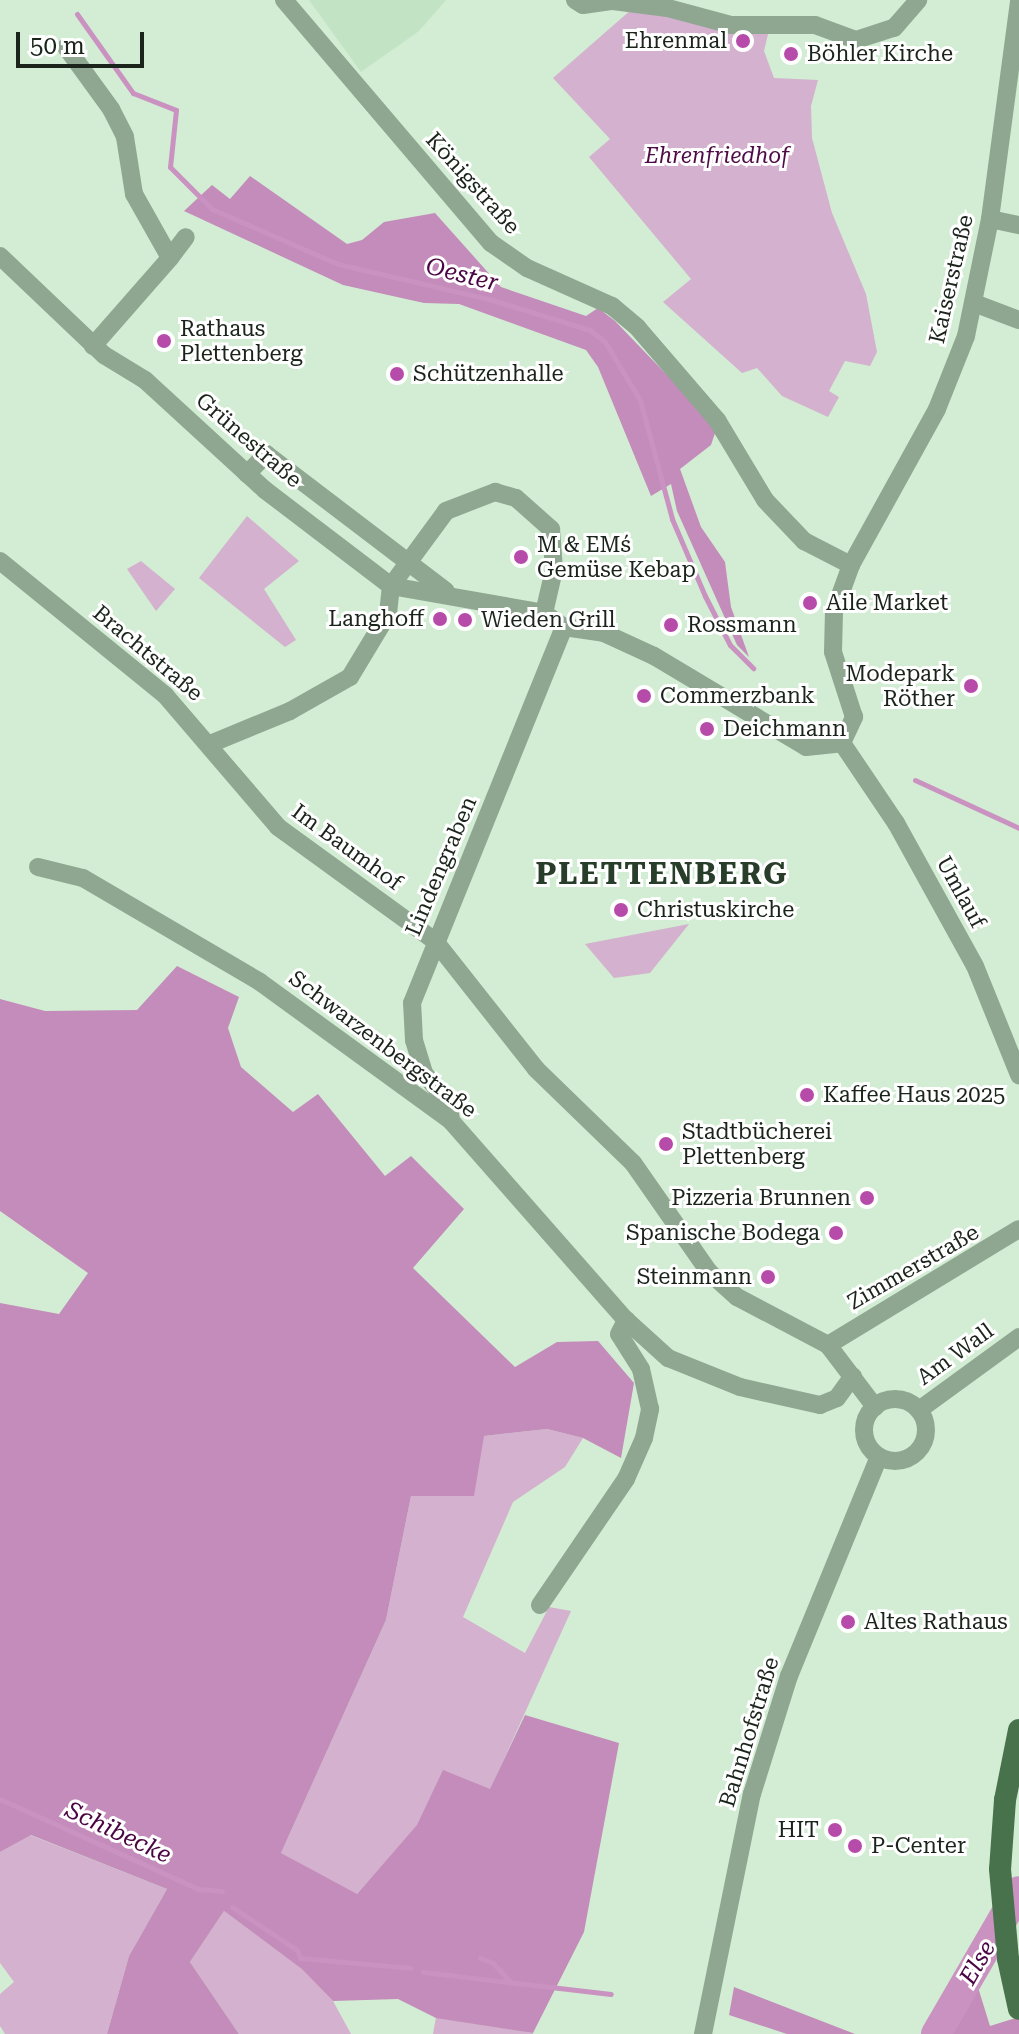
<!DOCTYPE html>
<html>
<head>
<meta charset="utf-8">
<style>
  body { margin:0 }
  #map { position:relative; width:1019px; height:2034px; overflow:hidden; background:#d2edd3; font-family:"Roboto Serif",serif }
  div>[style] { position:absolute }
  .built>* { inset:0; background:#c2e3c4 }
  .green>* { inset:0; background:#d4b1ce }
  .forest>* { inset:0; background:#c38cba }
  .stream>* { height:5px; margin:-2.5px; padding:0 2.5px; transform-origin:2.5px; border-radius:2.5px; background:#ca92c0 }
  .river>* { height:30px; margin:-15px; padding:0 15px; transform-origin:15px; border-radius:15px; background:#ca92c0 }
  .minor>* { height:18px; margin:-9px; padding:0 9px; transform-origin:9px; border-radius:9px; background:#8fa791 }
  .minor>.ring { margin:-9px; padding:0; box-sizing:content-box; background:none; border:18px solid #8fa791; border-radius:50% }
  .major>* { height:22px; margin:-11px; padding:0 11px; transform-origin:11px; border-radius:11px; background:#47724c }
  .dots>* { width:22px; height:22px; translate:-50% -50%; box-sizing:border-box; border:4px solid #fff; border-radius:50% }
  span { translate:-50% -50%; white-space:nowrap; text-align:center; line-height:1.15; -webkit-text-stroke:6px #fff; paint-order:stroke }
  .poi-label { font-size:22px; color:#1a241b }
  .right { translate:-100% -50%; text-align:right }
  .left { translate:0 -50%; text-align:left }
  .park-label { font-size:22px; color:#4f0b48; font-style:italic }
  .street-label { font-size:22px; color:#1a241b }
  .water-label { font-size:24px; color:#4a0544; font-style:italic }
  .district-label { font-size:30px; color:#283e2a; font-weight:700; letter-spacing:2px }
  .scale { position:absolute; left:16px; top:32px; width:128px; height:36px; box-sizing:border-box; border:4px solid #1a241b; border-top:0; padding-left:10px; font-size:24px; line-height:28px; white-space:nowrap; color:#1a241b; -webkit-text-stroke:6px #fff; paint-order:stroke }
</style>
</head>
<body>
<div id="map">
  <div class="built">
    <i style="clip-path:polygon(309px 0,446px 0,419px 31px,361px 72px)"></i>
  </div>
  <div class="green">
    <i style="clip-path:polygon(632px 9px,769px 30px,764px 51px,774px 78px,818px 80px,811px 106px,812px 138px,832px 213px,866px 294px,877px 352px,870px 366px,845px 361px,829px 391px,839px 397px,828px 417px,782px 396px,757px 368px,742px 373px,663px 302px,691px 279px,589px 157px,610px 139px,553px 78px)"></i>
    <i style="clip-path:polygon(247px 516px,299px 561px,264px 589px,296px 640px,285px 647px,199px 578px)"></i>
    <i style="clip-path:polygon(141px 561px,175px 589px,156px 611px,127px 569px)"></i>
    <i style="clip-path:polygon(689px 924px,650px 973px,614px 978px,585px 944px)"></i>
    <i style="clip-path:polygon(547px 1429px,583px 1438px,565px 1467px,513px 1502px,463px 1617px,525px 1653px,549px 1607px,571px 1611px,490px 1790px,417px 1826px,356px 1895px,281px 1853px,386px 1620px,411px 1496px,484px 1436px)"></i>
    <i style="clip-path:polygon(30px 1835px,167px 1889px,129px 1956px,107px 2034px,5px 2034px,0 2026px,0 1994px,14px 1982px,0 1963px,0 1852px)"></i>
    <i style="clip-path:polygon(224px 1911px,303px 1969px,333px 2001px,351px 2034px,239px 2034px,190px 1962px)"></i>
    <i style="clip-path:polygon(436px 2017px,533px 2033px,533px 2034px,433px 2034px)"></i>
  </div>
  <div class="forest">
    <i style="clip-path:polygon(250px 176px,347px 244px,362px 240px,384px 222px,435px 213px,501px 287px,586px 316px,598px 308px,615px 321px,717px 427px,711px 445px,680px 469px,701px 527px,725px 562px,731px 607px,749px 657px,737px 645px,677px 511px,671px 484px,651px 496px,598px 367px,586px 350px,459px 304px,424px 303px,343px 285px,184px 211px,212px 185px,230px 199px)"></i>
    <i style="clip-path:polygon(177px 966px,239px 997px,228px 1028px,241px 1067px,293px 1112px,318px 1094px,385px 1176px,411px 1156px,464px 1209px,413px 1268px,515px 1367px,557px 1342px,598px 1341px,634px 1383px,621px 1458px,583px 1438px,547px 1429px,484px 1436px,474px 1496px,411px 1496px,386px 1620px,281px 1853px,357px 1894px,417px 1825px,443px 1770px,490px 1789px,525px 1715px,619px 1743px,584px 1932px,533px 2033px,436px 2018px,398px 1999px,333px 2001px,302px 1969px,224px 1911px,190px 1962px,239px 2034px,107px 2034px,129px 1956px,167px 1889px,31px 1835px,0 1852px,0 1303px,59px 1314px,88px 1273px,0 1211px,0 999px,45px 1011px,137px 1010px)"></i>
    <i style="clip-path:polygon(968px 1955px,990px 2026px,1019px 2017px,1019px 2034px,922px 2034px)"></i>
    <i style="clip-path:polygon(734px 1987px,855px 2034px,787px 2034px,729px 2015px)"></i>
  </div>
  <div class="stream">
    <i style="left:77px;top:14px;width:97px;rotate:54.7deg"></i>
    <i style="left:133px;top:93px;width:46px;rotate:21.6deg"></i>
    <i style="left:176px;top:110px;width:57px;rotate:96deg"></i>
    <i style="left:170px;top:167px;width:59px;rotate:45deg"></i>
    <i style="left:212px;top:209px;width:137px;rotate:23.6deg"></i>
    <i style="left:338px;top:264px;width:155px;rotate:13.1deg"></i>
    <i style="left:489px;top:299px;width:106px;rotate:17.1deg"></i>
    <i style="left:590px;top:330px;width:19px;rotate:39deg"></i>
    <i style="left:605px;top:342px;width:68px;rotate:58.9deg"></i>
    <i style="left:640px;top:400px;width:123px;rotate:74.9deg"></i>
    <i style="left:672px;top:519px;width:84px;rotate:66.8deg"></i>
    <i style="left:705px;top:596px;width:55px;rotate:63deg"></i>
    <i style="left:730px;top:645px;width:33px;rotate:45deg"></i>
    <i style="left:915px;top:780px;width:115px;rotate:24.8deg"></i>
    <i style="left:0;top:1799px;width:217px;rotate:24.4deg"></i>
    <i style="left:198px;top:1889px;width:24px;rotate:5deg"></i>
    <i style="left:232px;top:1907px;width:78px;rotate:33.5deg"></i>
    <i style="left:297px;top:1950px;width:9px;rotate:69deg"></i>
    <i style="left:300px;top:1958px;width:111px;rotate:5.1deg"></i>
    <i style="left:480px;top:1958px;width:14px;rotate:21deg"></i>
    <i style="left:493px;top:1963px;width:25px;rotate:47deg"></i>
    <i style="left:423px;top:1972px;width:189px;rotate:6.7deg"></i>
  </div>
  <div class="river">
    <i style="left:936px;top:2034px;width:165px;rotate:-59.9deg"></i>
  </div>
  <div class="minor">
    <i style="left:284px;top:0;width:319px;rotate:49.6deg"></i>
    <i style="left:491px;top:243px;width:44px;rotate:34.8deg"></i>
    <i style="left:527px;top:268px;width:93px;rotate:24.1deg"></i>
    <i style="left:612px;top:306px;width:33px;rotate:40deg"></i>
    <i style="left:637px;top:327px;width:123px;rotate:49.3deg"></i>
    <i style="left:717px;top:420px;width:93px;rotate:59deg"></i>
    <i style="left:765px;top:500px;width:57px;rotate:46.4deg"></i>
    <i style="left:804px;top:541px;width:53px;rotate:27.1deg"></i>
    <i style="left:575px;top:0;width:9px;rotate:32deg"></i>
    <i style="left:583px;top:5px;width:30px;rotate:-8deg"></i>
    <i style="left:613px;top:1px;width:55px;rotate:7.3deg"></i>
    <i style="left:668px;top:8px;width:65px;rotate:15.1deg"></i>
    <i style="left:731px;top:25px;width:84px"></i>
    <i style="left:815px;top:25px;width:44px;rotate:20.1deg"></i>
    <i style="left:856px;top:40px;width:40px;rotate:-18deg"></i>
    <i style="left:894px;top:28px;width:37px;rotate:-49deg"></i>
    <i style="left:66px;top:47px;width:77px;rotate:54deg"></i>
    <i style="left:111px;top:109px;width:31px;rotate:63deg"></i>
    <i style="left:125px;top:137px;width:58px;rotate:81deg"></i>
    <i style="left:134px;top:194px;width:73px;rotate:60.6deg"></i>
    <i style="left:170px;top:258px;width:117px;rotate:131.2deg"></i>
    <i style="left:990px;top:219px;width:30px;rotate:12deg"></i>
    <i style="left:0;top:256px;width:144px;rotate:43.6deg"></i>
    <i style="left:104px;top:355px;width:48px;rotate:31.4deg"></i>
    <i style="left:145px;top:380px;width:163px;rotate:42.5deg"></i>
    <i style="left:265px;top:490px;width:158px;rotate:37.3deg"></i>
    <i style="left:391px;top:586px;width:155px;rotate:10deg"></i>
    <i style="left:544px;top:613px;width:24px;rotate:35deg"></i>
    <i style="left:564px;top:627px;width:40px;rotate:8.5deg"></i>
    <i style="left:604px;top:633px;width:55px;rotate:24.7deg"></i>
    <i style="left:654px;top:656px;width:177px;rotate:30.9deg"></i>
    <i style="left:806px;top:747px;width:36px;rotate:-6deg"></i>
    <i style="left:170px;top:258px;width:26px;rotate:-53deg"></i>
    <i style="left:974px;top:303px;width:48px;rotate:20.7deg"></i>
    <i style="left:247px;top:474px;width:28px;rotate:-46deg"></i>
    <i style="left:266px;top:454px;width:226px;rotate:37.3deg"></i>
    <i style="left:0;top:561px;width:213px;rotate:39.1deg"></i>
    <i style="left:165px;top:695px;width:174px;rotate:49.4deg"></i>
    <i style="left:278px;top:827px;width:194px;rotate:36deg"></i>
    <i style="left:435px;top:941px;width:163px;rotate:51.7deg"></i>
    <i style="left:536px;top:1069px;width:135px;rotate:44.1deg"></i>
    <i style="left:633px;top:1163px;width:133px;rotate:55.1deg"></i>
    <i style="left:709px;top:1272px;width:38px;rotate:42deg"></i>
    <i style="left:737px;top:1297px;width:103px;rotate:27.8deg"></i>
    <i style="left:828px;top:1345px;width:78px;rotate:52.8deg"></i>
    <i style="left:391px;top:586px;width:93px;rotate:-53.7deg"></i>
    <i style="left:446px;top:511px;width:53px;rotate:-21.2deg"></i>
    <i style="left:495px;top:492px;width:22px;rotate:16deg"></i>
    <i style="left:516px;top:498px;width:47px;rotate:41.5deg"></i>
    <i style="left:551px;top:529px;width:41px;rotate:85.8deg"></i>
    <i style="left:554px;top:570px;width:44px;rotate:103.1deg"></i>
    <i style="left:842px;top:743px;width:29px;rotate:-65deg"></i>
    <i style="left:854px;top:717px;width:68px;rotate:-107.9deg"></i>
    <i style="left:833px;top:652px;width:40px;rotate:-88.6deg"></i>
    <i style="left:834px;top:612px;width:50px;rotate:-70.1deg"></i>
    <i style="left:851px;top:565px;width:178px;rotate:-61.1deg"></i>
    <i style="left:937px;top:409px;width:79px;rotate:-68.3deg"></i>
    <i style="left:966px;top:336px;width:119px;rotate:-78.4deg"></i>
    <i style="left:990px;top:219px;width:220px;rotate:-82.4deg"></i>
    <i style="left:842px;top:743px;width:97px;rotate:56deg"></i>
    <i style="left:896px;top:823px;width:163px;rotate:61.1deg"></i>
    <i style="left:975px;top:966px;width:118px;rotate:68deg"></i>
    <i style="left:210px;top:744px;width:87px;rotate:-22.4deg"></i>
    <i style="left:290px;top:711px;width:69px;rotate:-29.5deg"></i>
    <i style="left:350px;top:677px;width:74px;rotate:-58.9deg"></i>
    <i style="left:388px;top:614px;width:28px;rotate:-84deg"></i>
    <i style="left:38px;top:867px;width:46px;rotate:13.7deg"></i>
    <i style="left:83px;top:878px;width:205px;rotate:30.4deg"></i>
    <i style="left:260px;top:982px;width:236px;rotate:36deg"></i>
    <i style="left:451px;top:1121px;width:265px;rotate:48.7deg"></i>
    <i style="left:626px;top:1320px;width:57px;rotate:42.1deg"></i>
    <i style="left:668px;top:1358px;width:78px;rotate:21.9deg"></i>
    <i style="left:740px;top:1387px;width:82px;rotate:12.7deg"></i>
    <i style="left:820px;top:1405px;width:18px;rotate:-22deg"></i>
    <i style="left:837px;top:1398px;width:27px;rotate:-54deg"></i>
    <i style="left:451px;top:1121px;width:17px;rotate:-97deg"></i>
    <i style="left:449px;top:1104px;width:40px;rotate:-129deg"></i>
    <i style="left:424px;top:1073px;width:34px;rotate:-107deg"></i>
    <i style="left:414px;top:1040px;width:37px;rotate:-93deg"></i>
    <i style="left:412px;top:1003px;width:406px;rotate:-68deg"></i>
    <i style="left:828px;top:1345px;width:223px;rotate:-31.3deg"></i>
    <i class="ring" style="left:864px;top:1399px;width:44px;height:44px"></i>
    <i style="left:919px;top:1410px;width:124px;rotate:-36.1deg"></i>
    <i style="left:540px;top:1605px;width:153px;rotate:-55.7deg"></i>
    <i style="left:626px;top:1479px;width:45px;rotate:-66.3deg"></i>
    <i style="left:644px;top:1438px;width:30px;rotate:-78deg"></i>
    <i style="left:650px;top:1409px;width:41px;rotate:-102.7deg"></i>
    <i style="left:641px;top:1369px;width:41px;rotate:-122.2deg"></i>
    <i style="left:619px;top:1334px;width:16px;rotate:-63deg"></i>
    <i style="left:703px;top:2034px;width:245px;rotate:-78.5deg"></i>
    <i style="left:752px;top:1794px;width:124px;rotate:-72.6deg"></i>
    <i style="left:789px;top:1676px;width:237px;rotate:-67.7deg"></i>
  </div>
  <div class="major">
    <i style="left:1019px;top:1730px;width:71px;rotate:101.3deg"></i>
    <i style="left:1005px;top:1800px;width:69px;rotate:94.1deg"></i>
    <i style="left:1000px;top:1869px;width:90px;rotate:84.9deg"></i>
    <i style="left:1008px;top:1959px;width:51px;rotate:77.6deg"></i>
  </div>
  <div class="dots">
    <i style="left:743px;top:41px;background:#b74baa"></i>
    <i style="left:791px;top:54px;background:#b74baa"></i>
    <i style="left:164px;top:341px;background:#b74baa"></i>
    <i style="left:397px;top:374px;background:#b74baa"></i>
    <i style="left:521px;top:557px;background:#b74baa"></i>
    <i style="left:810px;top:603px;background:#b74baa"></i>
    <i style="left:440px;top:619px;background:#b74baa"></i>
    <i style="left:465px;top:620px;background:#b74baa"></i>
    <i style="left:671px;top:625px;background:#b74baa"></i>
    <i style="left:971px;top:686px;background:#b74baa"></i>
    <i style="left:644px;top:696px;background:#b74baa"></i>
    <i style="left:707px;top:729px;background:#b74baa"></i>
    <i style="left:621px;top:910px;background:#b74baa"></i>
    <i style="left:807px;top:1095px;background:#b74baa"></i>
    <i style="left:666px;top:1144px;background:#b74baa"></i>
    <i style="left:867px;top:1198px;background:#b74baa"></i>
    <i style="left:836px;top:1233px;background:#b74baa"></i>
    <i style="left:768px;top:1277px;background:#b74baa"></i>
    <i style="left:848px;top:1622px;background:#b74baa"></i>
    <i style="left:835px;top:1830px;background:#b74baa"></i>
    <i style="left:855px;top:1846px;background:#b74baa"></i>
  </div>
  <div class="poi-label">
    <span class="right" style="left:727px;top:41px">Ehrenmal</span>
    <span class="left" style="left:807px;top:54px">Böhler Kirche</span>
    <span class="left" style="left:180px;top:341px">Rathaus<br>Plettenberg</span>
    <span class="left" style="left:413px;top:374px">Schützenhalle</span>
    <span class="left" style="left:537px;top:557px">M &amp; EM´s<br>Gemüse Kebap</span>
    <span class="left" style="left:826px;top:603px">Aile Market</span>
    <span class="right" style="left:424px;top:619px">Langhoff</span>
    <span class="left" style="left:481px;top:620px">Wieden Grill</span>
    <span class="left" style="left:687px;top:625px">Rossmann</span>
    <span class="right" style="left:955px;top:686px">Modepark<br>Röther</span>
    <span class="left" style="left:660px;top:696px">Commerzbank</span>
    <span class="left" style="left:723px;top:729px">Deichmann</span>
    <span class="left" style="left:637px;top:910px">Christuskirche</span>
    <span class="left" style="left:823px;top:1095px">Kaffee Haus 2025</span>
    <span class="left" style="left:682px;top:1144px">Stadtbücherei<br>Plettenberg</span>
    <span class="right" style="left:851px;top:1198px">Pizzeria Brunnen</span>
    <span class="right" style="left:820px;top:1233px">Spanische Bodega</span>
    <span class="right" style="left:752px;top:1277px">Steinmann</span>
    <span class="left" style="left:864px;top:1622px">Altes Rathaus</span>
    <span class="right" style="left:819px;top:1830px">HIT</span>
    <span class="left" style="left:871px;top:1846px">P-Center</span>
  </div>
  <div class="park-label">
    <span style="left:717px;top:156px">Ehrenfriedhof</span>
  </div>
  <div class="street-label">
    <span style="left:473px;top:183px;rotate:48deg">Königstraße</span>
    <span style="left:951px;top:279px;rotate:-77deg">Kaiserstraße</span>
    <span style="left:249px;top:440px;rotate:41deg">Grünestraße</span>
    <span style="left:148px;top:653px;rotate:40deg">Brachtstraße</span>
    <span style="left:347px;top:847px;rotate:36deg">Im Baumhof</span>
    <span style="left:441px;top:866px;rotate:-67deg">Lindengraben</span>
    <span style="left:961px;top:892px;rotate:61deg">Umlauf</span>
    <span style="left:383px;top:1044px;rotate:37deg">Schwarzenbergstraße</span>
    <span style="left:913px;top:1267px;rotate:-30deg">Zimmerstraße</span>
    <span style="left:955px;top:1354px;rotate:-36deg">Am Wall</span>
    <span style="left:749px;top:1732px;rotate:-73deg">Bahnhofstraße</span>
  </div>
  <div class="water-label">
    <span style="left:462px;top:275px;rotate:14deg">Oester</span>
    <span style="left:118px;top:1833px;rotate:25deg">Schibecke</span>
    <span style="left:978px;top:1963px;rotate:-60deg">Else</span>
  </div>
  <div class="district-label">
    <span style="left:662px;top:874px">PLETTENBERG</span>
  </div>
  <div class="scale">50 m</div>
</div>
</body>
</html>
